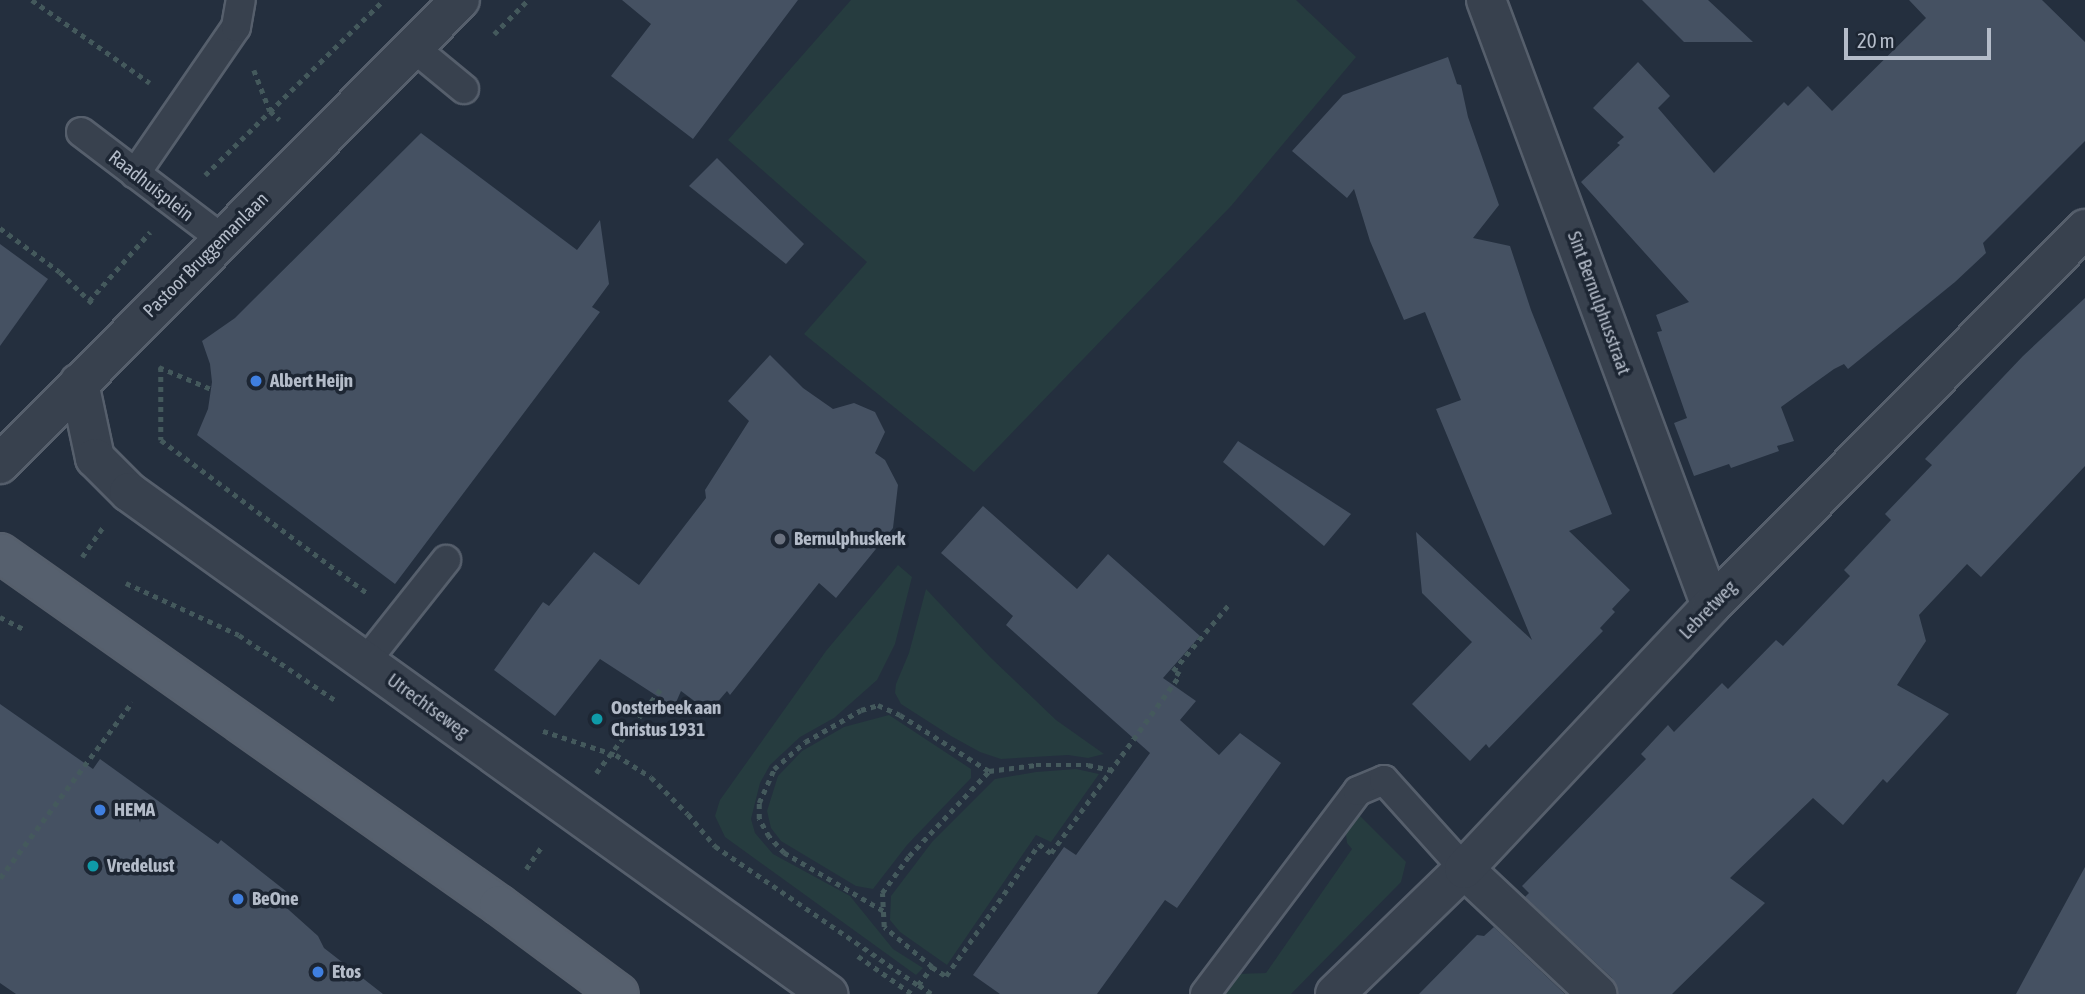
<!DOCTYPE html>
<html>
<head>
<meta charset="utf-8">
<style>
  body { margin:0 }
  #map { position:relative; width:2085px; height:994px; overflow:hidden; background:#242f3e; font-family:"Asap Condensed",sans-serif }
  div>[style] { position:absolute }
  .green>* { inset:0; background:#263c3f }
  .building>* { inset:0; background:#455162 }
  .path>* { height:4.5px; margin-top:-2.25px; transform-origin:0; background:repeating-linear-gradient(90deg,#44595c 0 5px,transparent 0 10px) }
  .roads { filter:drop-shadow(2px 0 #565f6c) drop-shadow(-2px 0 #565f6c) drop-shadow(0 2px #565f6c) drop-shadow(0 -2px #565f6c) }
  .lane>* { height:28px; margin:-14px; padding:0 14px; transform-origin:14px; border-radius:14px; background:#38414e }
  .street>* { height:38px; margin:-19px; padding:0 19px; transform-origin:19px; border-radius:19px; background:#38414e }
  .primary>* { height:38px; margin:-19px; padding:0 19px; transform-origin:19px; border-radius:19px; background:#56606e }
  .dots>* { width:19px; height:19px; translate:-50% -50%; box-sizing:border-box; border:4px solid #1d2633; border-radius:50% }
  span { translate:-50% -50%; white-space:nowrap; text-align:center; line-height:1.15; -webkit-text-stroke:7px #1d2633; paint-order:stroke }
  .street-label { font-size:19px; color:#b4bcc9 }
  .poi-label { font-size:19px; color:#b4bcc9; font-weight:700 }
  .left { translate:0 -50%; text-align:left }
  .scale { position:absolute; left:1844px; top:28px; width:147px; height:32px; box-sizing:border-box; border:4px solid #b4bcc9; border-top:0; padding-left:9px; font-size:21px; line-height:24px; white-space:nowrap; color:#b4bcc9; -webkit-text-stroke:5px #1d2633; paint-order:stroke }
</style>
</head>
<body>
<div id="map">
  <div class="green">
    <i style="clip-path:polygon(851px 0,1296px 0,1356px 57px,1231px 206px,974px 472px,804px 334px,867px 262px,728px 140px)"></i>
    <i style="clip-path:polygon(898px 565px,912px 577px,895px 644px,877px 680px,834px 718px,800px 737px,770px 765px,760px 783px,751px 819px,755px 833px,773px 854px,850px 896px,893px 949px,923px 968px,916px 975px,725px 837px,715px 816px,720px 800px,826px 651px)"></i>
    <i style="clip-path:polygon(926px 589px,990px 657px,1056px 720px,1104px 754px,1088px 758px,1068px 755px,1001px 759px,980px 752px,951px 736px,901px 704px,895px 693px,896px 684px,909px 653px)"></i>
    <i style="clip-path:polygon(889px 715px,971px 769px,971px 778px,907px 845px,873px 889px,856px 886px,781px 841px,771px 828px,767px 811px,778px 776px,802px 751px,844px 727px)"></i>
    <i style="clip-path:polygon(1076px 769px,1099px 774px,1051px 842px,1036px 835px,947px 965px,900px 932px,890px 920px,891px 896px,932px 842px,995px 779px,1036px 772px)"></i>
    <i style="clip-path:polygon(1358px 814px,1406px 862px,1401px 882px,1291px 994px,1224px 994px,1237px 974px,1266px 973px,1352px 849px,1347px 843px,1345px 827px)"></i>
  </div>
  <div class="building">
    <i style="clip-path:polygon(622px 0,798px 0,693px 139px,611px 76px,651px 24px)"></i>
    <i style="clip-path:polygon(1642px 0,1708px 0,1753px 42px,1684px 42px)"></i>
    <i style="clip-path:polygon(1909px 0,2042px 0,2085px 42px,2085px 141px,1983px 243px,1986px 253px,1955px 282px,1848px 369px,1844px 364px,1834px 369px,1781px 407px,1794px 441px,1777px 446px,1779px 451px,1731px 468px,1729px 464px,1694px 476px,1674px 423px,1687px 418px,1657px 332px,1662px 331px,1656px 315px,1689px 302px,1581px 182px,1620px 145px,1617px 143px,1624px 137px,1593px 108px,1638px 62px,1670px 96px,1658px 108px,1714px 173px,1784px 102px,1788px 106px,1808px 86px,1832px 111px,1926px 18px)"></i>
    <i style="clip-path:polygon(1448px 57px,1457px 84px,1461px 85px,1468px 117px,1499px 205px,1473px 238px,1510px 246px,1531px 310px,1612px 514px,1569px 531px,1630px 590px,1612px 609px,1615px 612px,1600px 628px,1603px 631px,1489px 748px,1486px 744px,1470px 761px,1412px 704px,1472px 642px,1422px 593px,1416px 532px,1532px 640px,1436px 409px,1461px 400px,1425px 312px,1404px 320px,1370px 241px,1354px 189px,1347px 198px,1292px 151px,1343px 95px)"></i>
    <i style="clip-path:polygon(421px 133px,577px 250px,600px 220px,609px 284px,592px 307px,600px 312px,395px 584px,197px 435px,208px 409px,212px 382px,210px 364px,202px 341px,235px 318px)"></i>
    <i style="clip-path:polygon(717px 158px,804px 244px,786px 264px,689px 186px)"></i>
    <i style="clip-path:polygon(0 244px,48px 279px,0 346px)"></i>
    <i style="clip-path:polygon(2085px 298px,2085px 466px,1981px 577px,1967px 564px,1919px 615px,1926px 641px,1897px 685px,1949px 714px,1887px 783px,1883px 779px,1843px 825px,1813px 798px,1730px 878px,1765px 903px,1672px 994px,1618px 994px,1612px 978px,1525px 897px,1529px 893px,1522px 886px,1646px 759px,1641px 754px,1668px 725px,1674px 732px,1722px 683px,1728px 689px,1776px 640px,1783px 646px,1850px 576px,1844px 570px,1891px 520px,1885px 514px,1932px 465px,1925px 459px,2023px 356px)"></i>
    <i style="clip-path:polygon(770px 355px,803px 388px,833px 409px,854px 403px,875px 412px,885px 432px,875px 453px,885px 460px,898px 485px,893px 528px,836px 598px,819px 583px,730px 695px,727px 691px,709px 712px,681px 691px,674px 707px,600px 659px,555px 716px,494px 670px,543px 602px,549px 606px,594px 552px,639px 585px,706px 498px,705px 490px,749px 421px,728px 401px)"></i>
    <i style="clip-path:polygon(1238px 441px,1351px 514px,1324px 546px,1223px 462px)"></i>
    <i style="clip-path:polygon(983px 506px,1077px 589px,1108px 554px,1200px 636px,1163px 678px,1196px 701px,1180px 720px,1219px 755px,1240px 733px,1281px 763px,1177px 908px,1165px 900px,1097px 994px,1000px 994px,973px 975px,1064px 847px,1076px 855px,1150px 753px,1006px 625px,1013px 616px,941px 553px)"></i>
    <i style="clip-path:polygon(0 704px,93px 769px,100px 759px,218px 844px,221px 840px,287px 892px,280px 902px,318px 936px,324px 948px,383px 994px,16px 994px,0 983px)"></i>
    <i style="clip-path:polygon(2085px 867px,2085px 994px,2016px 994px)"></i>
    <i style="clip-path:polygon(1494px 927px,1565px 994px,1419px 994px,1477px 935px,1484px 936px)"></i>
  </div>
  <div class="path">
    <i style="left:32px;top:0;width:144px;rotate:35.1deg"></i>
    <i style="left:494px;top:34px;width:48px;rotate:-45deg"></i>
    <i style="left:254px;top:70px;width:44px;rotate:68.7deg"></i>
    <i style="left:270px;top:111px;width:13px;rotate:42deg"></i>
    <i style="left:205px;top:175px;width:250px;rotate:-44.4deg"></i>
    <i style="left:0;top:228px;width:74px;rotate:36.3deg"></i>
    <i style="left:60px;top:272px;width:45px;rotate:44.1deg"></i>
    <i style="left:89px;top:301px;width:92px;rotate:-48.5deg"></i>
    <i style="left:159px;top:367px;width:56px;rotate:22.9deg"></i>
    <i style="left:161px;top:367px;width:73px;rotate:90deg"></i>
    <i style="left:161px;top:440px;width:258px;rotate:36.6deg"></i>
    <i style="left:82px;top:557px;width:37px;rotate:-55deg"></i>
    <i style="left:126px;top:583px;width:124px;rotate:24.7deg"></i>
    <i style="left:239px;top:635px;width:116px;rotate:34.1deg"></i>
    <i style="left:0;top:617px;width:27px;rotate:27deg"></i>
    <i style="left:543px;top:731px;width:77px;rotate:18.2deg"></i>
    <i style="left:616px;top:755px;width:41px;rotate:32.2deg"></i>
    <i style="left:651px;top:777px;width:52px;rotate:45deg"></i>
    <i style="left:688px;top:814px;width:42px;rotate:49.8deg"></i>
    <i style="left:715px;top:846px;width:246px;rotate:34.4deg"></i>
    <i style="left:596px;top:773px;width:105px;rotate:-52.4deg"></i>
    <i style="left:526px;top:869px;width:29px;rotate:-55deg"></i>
    <i style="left:0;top:878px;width:220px;rotate:-53.1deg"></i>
    <i style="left:883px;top:911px;width:115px;rotate:-149.6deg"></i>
    <i style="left:784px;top:853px;width:22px;rotate:-133deg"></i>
    <i style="left:769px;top:837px;width:21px;rotate:-119deg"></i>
    <i style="left:759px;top:819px;width:16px;rotate:-90deg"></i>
    <i style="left:759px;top:803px;width:37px;rotate:-66deg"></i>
    <i style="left:774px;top:769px;width:41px;rotate:-41.1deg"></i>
    <i style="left:805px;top:742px;width:64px;rotate:-29.7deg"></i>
    <i style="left:861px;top:710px;width:18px;rotate:-16deg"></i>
    <i style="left:878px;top:705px;width:24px;rotate:24deg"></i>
    <i style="left:900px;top:715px;width:105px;rotate:32.2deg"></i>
    <i style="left:858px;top:956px;width:66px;rotate:35.1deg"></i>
    <i style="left:932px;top:967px;width:62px;rotate:-140.2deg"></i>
    <i style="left:884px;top:927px;width:34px;rotate:-93deg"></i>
    <i style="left:882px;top:893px;width:46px;rotate:-53.9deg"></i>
    <i style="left:909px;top:856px;width:117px;rotate:-46.7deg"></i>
    <i style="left:989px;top:771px;width:47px;rotate:-7.3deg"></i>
    <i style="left:1036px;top:765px;width:52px"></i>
    <i style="left:1088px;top:765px;width:25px;rotate:12deg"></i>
    <i style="left:931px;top:994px;width:16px;rotate:-145deg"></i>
    <i style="left:918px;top:985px;width:23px;rotate:-52deg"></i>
    <i style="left:932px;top:967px;width:17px;rotate:33deg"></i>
    <i style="left:946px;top:976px;width:161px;rotate:-54.8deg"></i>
    <i style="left:1039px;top:844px;width:15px;rotate:37deg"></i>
    <i style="left:1051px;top:853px;width:220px;rotate:-54.1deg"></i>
    <i style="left:1180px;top:675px;width:8px;rotate:-150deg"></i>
    <i style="left:1173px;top:671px;width:89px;rotate:-50deg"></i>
  </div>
  <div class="roads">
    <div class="lane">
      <i style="left:413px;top:47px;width:66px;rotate:39.5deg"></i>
      <i style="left:81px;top:132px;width:177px;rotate:37.2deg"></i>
      <i style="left:135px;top:174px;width:178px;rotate:-55.5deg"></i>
      <i style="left:236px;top:27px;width:27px;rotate:-80deg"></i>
      <i style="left:366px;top:661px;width:129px;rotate:-51.6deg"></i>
      <i style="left:1205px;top:994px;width:254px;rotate:-53deg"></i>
      <i style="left:1358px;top:791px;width:28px;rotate:-23deg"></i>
      <i style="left:1384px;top:780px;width:120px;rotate:48deg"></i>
    </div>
    <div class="street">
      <i style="left:1486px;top:0;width:646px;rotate:69.63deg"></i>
      <i style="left:79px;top:383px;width:77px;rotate:78deg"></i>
      <i style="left:95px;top:458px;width:48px;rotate:45deg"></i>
      <i style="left:129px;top:492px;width:861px;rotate:35.68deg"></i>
      <i style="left:0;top:464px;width:653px;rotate:-45.25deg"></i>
      <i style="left:1464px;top:869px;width:183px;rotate:43.2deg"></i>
      <i style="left:1335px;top:994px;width:180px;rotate:-44.1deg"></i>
      <i style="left:1464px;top:869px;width:361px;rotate:-46.8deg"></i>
      <i style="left:1711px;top:606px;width:531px;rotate:-45.23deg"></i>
    </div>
    <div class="primary">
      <i style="left:0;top:553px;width:611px;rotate:35.2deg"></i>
      <i style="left:499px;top:905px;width:149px;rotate:36.6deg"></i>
    </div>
  </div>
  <div class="dots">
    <i style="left:256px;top:381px;background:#3f7fe0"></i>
    <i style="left:780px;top:539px;background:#6b7280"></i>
    <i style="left:597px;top:719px;background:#0f9aa8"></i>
    <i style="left:100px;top:810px;background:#3f7fe0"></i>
    <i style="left:93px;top:866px;background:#0f9aa8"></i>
    <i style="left:238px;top:899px;background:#3f7fe0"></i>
    <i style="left:318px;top:972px;background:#3f7fe0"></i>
  </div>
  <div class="street-label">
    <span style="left:151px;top:186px;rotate:38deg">Raadhuisplein</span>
    <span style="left:206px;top:255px;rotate:-45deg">Pastoor Bruggemanlaan</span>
    <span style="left:1599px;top:303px;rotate:70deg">Sint Bernulphusstraat</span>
    <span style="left:1708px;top:610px;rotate:-46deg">Lebretweg</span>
    <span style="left:428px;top:706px;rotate:36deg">Utrechtseweg</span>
  </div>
  <div class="poi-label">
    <span class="left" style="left:270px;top:381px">Albert Heijn</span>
    <span class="left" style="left:794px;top:539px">Bernulphuskerk</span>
    <span class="left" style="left:611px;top:719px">Oosterbeek aan<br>Christus 1931</span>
    <span class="left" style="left:114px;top:810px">HEMA</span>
    <span class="left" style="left:107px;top:866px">Vredelust</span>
    <span class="left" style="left:252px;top:899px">BeOne</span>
    <span class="left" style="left:332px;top:972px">Etos</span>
  </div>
  <div class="scale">20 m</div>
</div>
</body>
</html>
